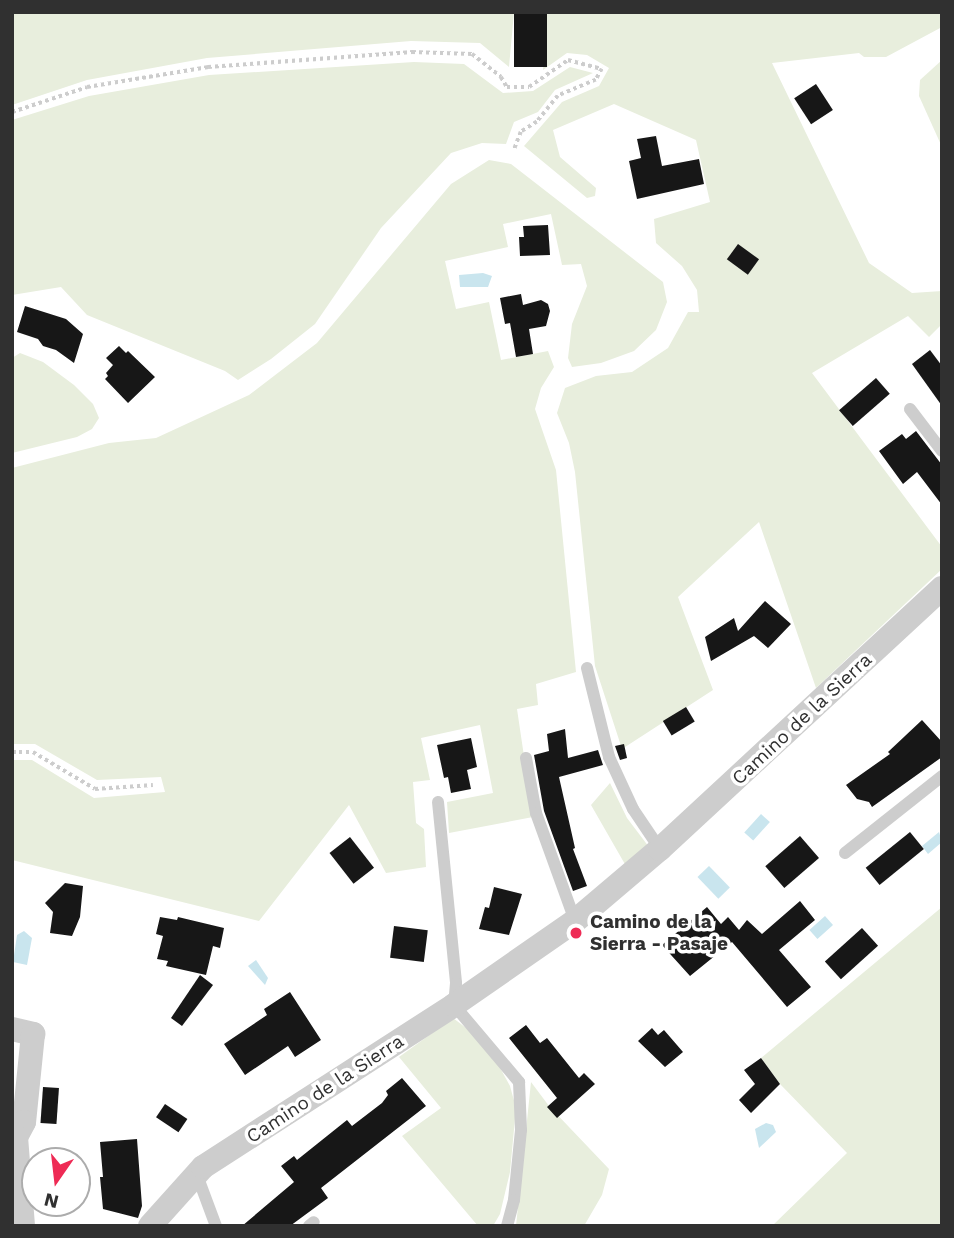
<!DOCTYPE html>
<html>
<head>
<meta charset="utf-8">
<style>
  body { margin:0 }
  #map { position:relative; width:954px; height:1238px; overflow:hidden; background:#fff; font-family:"Work Sans",sans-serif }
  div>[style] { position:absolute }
  .green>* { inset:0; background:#e8eedd }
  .water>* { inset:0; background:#c9e5ee; transform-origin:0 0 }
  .building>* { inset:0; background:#171717; transform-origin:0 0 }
  .path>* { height:3.5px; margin-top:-1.75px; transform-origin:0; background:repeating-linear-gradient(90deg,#cdcdcd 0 3.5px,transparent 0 7px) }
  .lane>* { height:12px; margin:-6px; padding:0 6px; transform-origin:6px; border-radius:6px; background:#cdcdcd }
  .street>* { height:24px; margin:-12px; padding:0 12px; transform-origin:12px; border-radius:12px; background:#cdcdcd }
  .dots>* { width:19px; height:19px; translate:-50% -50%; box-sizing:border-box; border:4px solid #fff; border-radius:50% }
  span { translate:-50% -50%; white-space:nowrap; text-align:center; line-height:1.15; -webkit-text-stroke:7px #fff; paint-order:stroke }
  .street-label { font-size:19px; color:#303030 }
  .poi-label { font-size:19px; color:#303030; font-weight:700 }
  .left { translate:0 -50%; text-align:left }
  .frame { position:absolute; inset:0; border:14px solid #303030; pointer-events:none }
  .north { position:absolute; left:21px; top:1147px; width:70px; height:70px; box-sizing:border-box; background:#fff; border:2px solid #acacac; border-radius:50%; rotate:194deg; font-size:19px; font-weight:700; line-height:28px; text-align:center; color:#303030 }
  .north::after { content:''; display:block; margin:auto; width:24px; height:32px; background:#ee2b55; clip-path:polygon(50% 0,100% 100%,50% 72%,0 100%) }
</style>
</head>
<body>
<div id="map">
  <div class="green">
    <i style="clip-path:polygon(12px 12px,514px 12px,509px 67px,480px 43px,411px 41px,207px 58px,87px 80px,12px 105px)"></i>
    <i style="clip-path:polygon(547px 12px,942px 12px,942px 27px,886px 57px,864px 57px,859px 53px,772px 63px,869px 263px,912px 293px,942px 291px,942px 324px,929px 337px,908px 316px,812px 373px,942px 547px,942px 569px,816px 688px,759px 522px,678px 597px,713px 690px,622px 749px,595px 666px,575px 472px,569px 443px,557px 413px,565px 388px,596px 376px,632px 372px,668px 348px,688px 312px,699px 312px,697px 290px,682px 266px,656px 243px,654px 219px,710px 202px,696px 140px,614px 104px,553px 130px,560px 157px,596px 188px,595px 196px,587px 198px,524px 146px,562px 102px,599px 86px,609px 68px,587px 55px,567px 53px,543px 70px)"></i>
    <i style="clip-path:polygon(942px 60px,942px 147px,919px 96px,920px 80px)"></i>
    <i style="clip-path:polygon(414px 62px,464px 64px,503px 93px,533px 91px,570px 67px,593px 73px,555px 90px,538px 112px,514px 122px,506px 144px,482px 143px,451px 153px,381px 228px,315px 324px,271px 359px,238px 380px,225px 371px,87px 315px,61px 287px,12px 295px,12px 120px,89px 96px,209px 75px)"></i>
    <i style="clip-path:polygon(489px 160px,511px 164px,663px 282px,667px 302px,656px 330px,634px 351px,601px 363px,572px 367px,568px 358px,572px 324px,587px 286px,581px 264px,562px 265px,551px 214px,503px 224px,508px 247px,445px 261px,456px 309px,489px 302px,501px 360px,548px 351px,554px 367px,541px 388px,535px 409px,556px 470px,576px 672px,536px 684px,538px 705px,517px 709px,533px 817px,449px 833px,447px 802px,493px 793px,480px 725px,421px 738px,430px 780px,413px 782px,416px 823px,424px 829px,426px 867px,386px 873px,349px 805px,259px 921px,12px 860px,12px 760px,32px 760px,94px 798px,165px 792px,161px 777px,97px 780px,35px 744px,12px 744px,12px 468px,109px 443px,156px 438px,249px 395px,317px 343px,451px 184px)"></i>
    <i style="clip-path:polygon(20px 353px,43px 362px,74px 385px,93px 404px,99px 418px,92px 429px,77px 437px,12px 453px,12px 358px)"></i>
    <i style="clip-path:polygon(610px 783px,627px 818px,649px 847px,626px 866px,591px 805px)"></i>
    <i style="clip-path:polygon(942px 907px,942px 1226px,772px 1226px,847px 1153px,780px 1084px,761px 1058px)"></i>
    <i style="clip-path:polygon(453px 1018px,474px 1034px,499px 1066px,510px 1086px,516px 1108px,510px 1172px,500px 1214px,493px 1226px,478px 1226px,402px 1136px,441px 1108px,399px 1057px)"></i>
    <i style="clip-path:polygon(531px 1082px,549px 1106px,609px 1169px,602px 1195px,584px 1226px,516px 1226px)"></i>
  </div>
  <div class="water">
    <i style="clip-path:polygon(483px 273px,492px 276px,488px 287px,460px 287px,459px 275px)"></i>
    <i style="left:761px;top:814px;width:12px;height:25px;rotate:42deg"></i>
    <i style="clip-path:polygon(939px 832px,942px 842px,928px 854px,922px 846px)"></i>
    <i style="left:709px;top:866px;width:30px;height:16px;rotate:46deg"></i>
    <i style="left:825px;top:916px;width:12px;height:21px;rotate:48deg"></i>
    <i style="clip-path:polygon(24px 931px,32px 938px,27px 965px,13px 962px,17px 935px)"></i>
    <i style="clip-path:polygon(256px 960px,268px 978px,265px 985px,248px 966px)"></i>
    <i style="clip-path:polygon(766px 1123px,773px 1125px,776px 1132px,759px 1148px,755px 1129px)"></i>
  </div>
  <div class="building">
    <i style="left:514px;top:12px;width:33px;height:55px"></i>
    <i style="left:816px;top:84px;width:31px;height:26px;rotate:57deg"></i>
    <i style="clip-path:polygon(656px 136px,662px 166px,699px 159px,704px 184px,637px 199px,629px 161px,641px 158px,637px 139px)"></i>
    <i style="clip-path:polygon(548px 225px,550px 255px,520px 256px,519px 237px,524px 237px,523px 226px)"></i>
    <i style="left:738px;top:244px;width:26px;height:19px;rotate:36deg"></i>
    <i style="clip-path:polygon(521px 294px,523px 305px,541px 300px,548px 304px,550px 311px,546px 326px,529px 329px,533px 354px,516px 357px,510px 323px,505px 324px,500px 298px)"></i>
    <i style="clip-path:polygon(25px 306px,66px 319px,83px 334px,74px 363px,56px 350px,43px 346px,38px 339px,17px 332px)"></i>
    <i style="clip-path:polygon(119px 346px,126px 353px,128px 351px,155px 377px,128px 403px,105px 379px,108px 376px,106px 373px,113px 365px,106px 358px)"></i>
    <i style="clip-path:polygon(930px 350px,942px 366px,942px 406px,912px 364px)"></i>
    <i style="left:876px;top:378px;width:21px;height:49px;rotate:49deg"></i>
    <i style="clip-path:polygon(916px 431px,942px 465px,942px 505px,917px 472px,903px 484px,879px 451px,902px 434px,906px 439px)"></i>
    <i style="clip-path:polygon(765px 601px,791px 624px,768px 648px,754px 636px,711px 661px,705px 637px,734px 618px,738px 631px)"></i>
    <i style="left:686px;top:707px;width:17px;height:27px;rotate:59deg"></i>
    <i style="clip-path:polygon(922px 720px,942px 742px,942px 757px,872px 807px,869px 802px,857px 799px,846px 785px,890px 754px,888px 752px)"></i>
    <i style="clip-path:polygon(565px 729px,568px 758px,598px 750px,603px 765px,559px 777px,575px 848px,573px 849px,587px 886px,573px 891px,544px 811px,534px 755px,549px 751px,547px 734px)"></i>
    <i style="clip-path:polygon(471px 738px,477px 767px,467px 770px,471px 789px,451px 793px,448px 777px,444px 778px,437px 745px)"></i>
    <i style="clip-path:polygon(624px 744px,627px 758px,620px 760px,615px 746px)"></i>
    <i style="left:910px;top:832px;width:22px;height:57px;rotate:51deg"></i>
    <i style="left:800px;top:836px;width:29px;height:46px;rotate:49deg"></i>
    <i style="left:350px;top:837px;width:39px;height:26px;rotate:52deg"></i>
    <i style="clip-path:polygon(65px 883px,83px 886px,80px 917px,72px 936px,50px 933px,53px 912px,45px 903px)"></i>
    <i style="clip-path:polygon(494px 887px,522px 894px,509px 935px,479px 929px,485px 907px,489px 908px)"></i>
    <i style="clip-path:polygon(800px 901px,815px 920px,779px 950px,811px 987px,787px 1007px,732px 942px,690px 976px,662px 945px,707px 907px,721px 924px,728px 917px,739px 930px,747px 920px,762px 934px)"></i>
    <i style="clip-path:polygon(160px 917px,177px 920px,178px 917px,224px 928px,220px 948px,213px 946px,206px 975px,166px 966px,168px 961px,157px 959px,163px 936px,156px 934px)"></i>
    <i style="left:394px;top:926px;width:34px;height:32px;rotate:7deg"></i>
    <i style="left:862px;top:928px;width:24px;height:50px;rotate:48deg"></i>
    <i style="clip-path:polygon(200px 975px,213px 985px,182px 1026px,171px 1018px)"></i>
    <i style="clip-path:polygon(290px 992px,321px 1040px,295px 1057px,288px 1046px,245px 1075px,224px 1044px,267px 1015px,264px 1009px)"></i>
    <i style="clip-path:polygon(526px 1025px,540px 1043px,547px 1038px,579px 1078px,584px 1073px,595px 1084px,557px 1118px,547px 1107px,557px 1098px,509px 1038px)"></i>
    <i style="clip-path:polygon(652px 1028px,658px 1035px,664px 1030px,683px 1052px,665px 1067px,638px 1041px)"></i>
    <i style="clip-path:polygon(761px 1058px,780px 1084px,751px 1113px,739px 1100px,755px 1084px,744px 1070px)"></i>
    <i style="clip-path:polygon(402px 1078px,426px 1106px,321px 1188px,328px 1198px,290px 1226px,242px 1226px,294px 1182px,281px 1166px,294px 1156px,297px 1160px,347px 1120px,352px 1126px,382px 1103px,388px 1095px,386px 1091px)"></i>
    <i style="left:43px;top:1087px;width:16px;height:36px;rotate:4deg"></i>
    <i style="left:165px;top:1104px;width:27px;height:16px;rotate:34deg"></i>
    <i style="clip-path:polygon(137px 1139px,142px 1206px,138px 1218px,103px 1209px,100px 1177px,103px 1177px,100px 1142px)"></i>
  </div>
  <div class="path">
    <i style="left:12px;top:112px;width:79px;rotate:-18.4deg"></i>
    <i style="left:87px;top:87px;width:123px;rotate:-9.4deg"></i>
    <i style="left:208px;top:67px;width:205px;rotate:-4.2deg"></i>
    <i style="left:412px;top:52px;width:60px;rotate:1.9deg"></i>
    <i style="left:472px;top:54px;width:37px;rotate:38deg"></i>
    <i style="left:501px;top:77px;width:12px;rotate:59deg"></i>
    <i style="left:507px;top:87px;width:22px"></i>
    <i style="left:529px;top:87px;width:47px;rotate:-34.7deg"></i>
    <i style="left:568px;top:60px;width:35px;rotate:15deg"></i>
    <i style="left:602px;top:69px;width:13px;rotate:119deg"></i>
    <i style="left:596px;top:80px;width:41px;rotate:157.2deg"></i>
    <i style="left:558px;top:96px;width:33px;rotate:129deg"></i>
    <i style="left:537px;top:122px;width:19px;rotate:148deg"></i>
    <i style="left:521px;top:132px;width:19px;rotate:111deg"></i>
    <i style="left:12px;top:752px;width:21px"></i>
    <i style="left:33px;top:752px;width:72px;rotate:30.8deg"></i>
    <i style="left:95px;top:789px;width:58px;rotate:-3.9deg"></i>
  </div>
  <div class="lane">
    <i style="left:910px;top:409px;width:53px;rotate:52.7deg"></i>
    <i style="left:587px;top:668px;width:92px;rotate:76.1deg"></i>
    <i style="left:609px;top:757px;width:57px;rotate:65.2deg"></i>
    <i style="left:633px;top:809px;width:48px;rotate:56deg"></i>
    <i style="left:526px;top:758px;width:56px;rotate:79.7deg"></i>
    <i style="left:536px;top:813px;width:115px;rotate:70.1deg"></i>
    <i style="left:438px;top:802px;width:182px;rotate:84.3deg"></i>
    <i style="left:456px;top:983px;width:22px;rotate:95deg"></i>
    <i style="left:454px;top:1005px;width:101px;rotate:49.8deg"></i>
    <i style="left:519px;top:1082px;width:48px;rotate:87.6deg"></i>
    <i style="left:521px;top:1130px;width:70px;rotate:95.7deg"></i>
    <i style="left:514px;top:1200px;width:27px;rotate:105deg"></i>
    <i style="left:845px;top:853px;width:124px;rotate:-38.4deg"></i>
    <i style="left:197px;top:1175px;width:54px;rotate:69.6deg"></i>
    <i style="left:309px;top:1226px;width:6px;rotate:-39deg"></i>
  </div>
  <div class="street">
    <i style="left:12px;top:1029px;width:22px;rotate:13deg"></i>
    <i style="left:33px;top:1034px;width:88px;rotate:95.8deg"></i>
    <i style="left:24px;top:1122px;width:17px;rotate:118deg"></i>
    <i style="left:16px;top:1137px;width:89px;rotate:85.5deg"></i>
    <i style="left:150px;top:1226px;width:79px;rotate:-48.1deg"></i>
    <i style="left:203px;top:1167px;width:299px;rotate:-32.8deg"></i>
    <i style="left:454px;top:1005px;width:147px;rotate:-34.8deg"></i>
    <i style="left:575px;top:921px;width:111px;rotate:-40.3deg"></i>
    <i style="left:660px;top:849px;width:384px;rotate:-42.8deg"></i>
  </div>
  <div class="dots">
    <i style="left:576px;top:933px;background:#ee2b55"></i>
  </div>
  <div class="street-label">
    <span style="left:802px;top:719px;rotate:-43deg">Camino de la Sierra</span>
    <span style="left:325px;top:1089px;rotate:-33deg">Camino de la Sierra</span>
  </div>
  <div class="poi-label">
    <span class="left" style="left:590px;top:933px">Camino de la<br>Sierra - Pasaje</span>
  </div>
  <div class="frame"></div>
  <div class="north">N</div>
</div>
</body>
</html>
